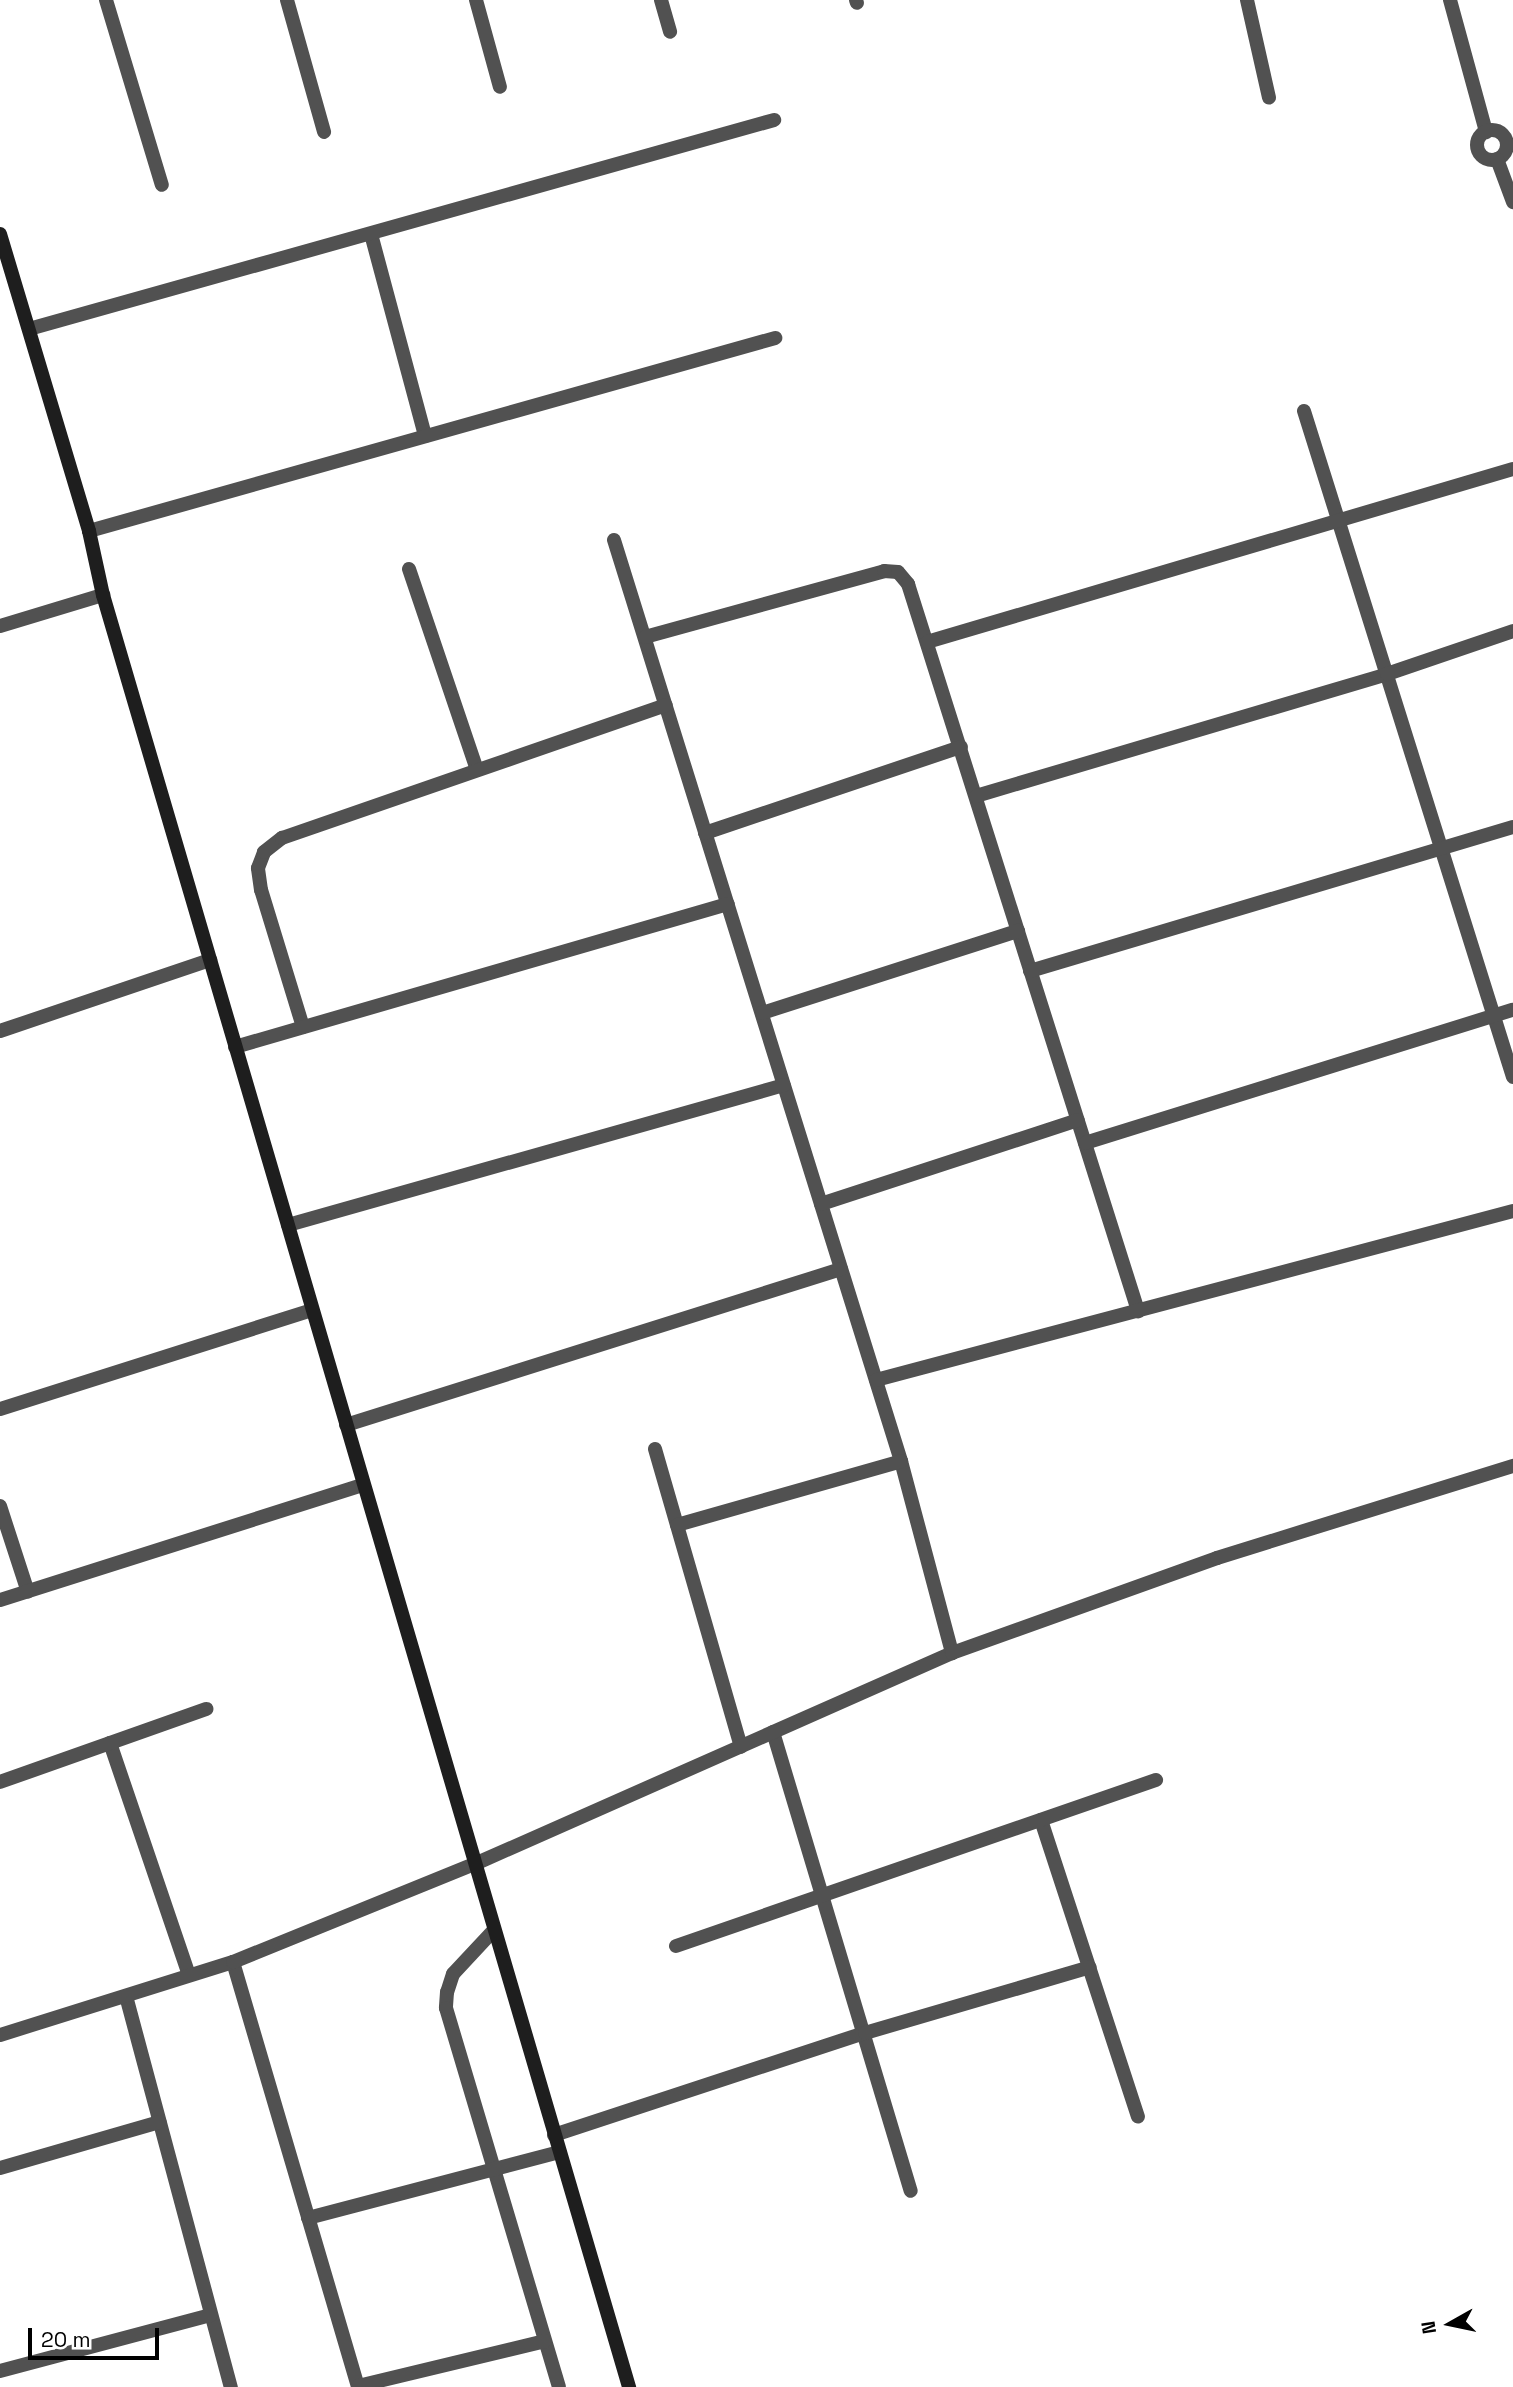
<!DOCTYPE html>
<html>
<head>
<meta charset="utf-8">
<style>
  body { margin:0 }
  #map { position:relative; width:1513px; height:2387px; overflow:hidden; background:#fff; font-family:"Space Grotesk",sans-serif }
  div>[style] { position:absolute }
  .lane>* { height:14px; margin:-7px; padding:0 7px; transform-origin:7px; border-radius:7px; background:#515151 }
  .street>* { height:14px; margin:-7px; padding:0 7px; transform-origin:7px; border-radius:7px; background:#515151 }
  .street>.ring { margin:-7px; padding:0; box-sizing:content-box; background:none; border:14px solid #515151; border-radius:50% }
  .secondary>* { height:14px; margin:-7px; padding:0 7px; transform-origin:7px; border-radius:7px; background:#1e1e1e }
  span { translate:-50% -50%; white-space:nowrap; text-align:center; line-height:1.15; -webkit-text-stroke:6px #fff; paint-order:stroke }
  .north { position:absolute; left:1415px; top:2289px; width:70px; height:70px; -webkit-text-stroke:5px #fff; paint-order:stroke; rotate:261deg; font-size:19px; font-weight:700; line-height:28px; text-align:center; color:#000 }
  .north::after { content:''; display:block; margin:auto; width:24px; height:32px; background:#000; clip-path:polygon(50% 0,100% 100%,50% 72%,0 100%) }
  .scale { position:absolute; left:28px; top:2328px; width:131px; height:32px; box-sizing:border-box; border:4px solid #000; border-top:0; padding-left:9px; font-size:21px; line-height:24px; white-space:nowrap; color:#000; -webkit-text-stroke:5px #fff; paint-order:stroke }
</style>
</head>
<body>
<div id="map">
  <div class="lane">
    <i style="left:110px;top:1743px;width:245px;rotate:71.2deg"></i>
    <i style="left:0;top:1782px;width:219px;rotate:-19.5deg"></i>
  </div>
  <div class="street">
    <i style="left:106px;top:0;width:193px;rotate:73.2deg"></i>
    <i style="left:287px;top:0;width:137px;rotate:74.3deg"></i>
    <i style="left:476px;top:0;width:90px;rotate:74.6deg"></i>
    <i style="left:661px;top:0;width:33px;rotate:74deg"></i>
    <i style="left:856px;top:0;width:3px;rotate:72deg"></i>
    <i style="left:1247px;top:0;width:100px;rotate:77.3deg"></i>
    <i style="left:1450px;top:0;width:137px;rotate:74.7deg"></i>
    <i class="ring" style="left:1477px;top:130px;width:16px;height:16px"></i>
    <i style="left:1497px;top:159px;width:46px;rotate:69.6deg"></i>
    <i style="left:371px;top:234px;width:209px;rotate:75deg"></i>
    <i style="left:29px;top:329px;width:774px;rotate:-15.67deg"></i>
    <i style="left:1304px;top:411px;width:698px;rotate:72.58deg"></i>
    <i style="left:89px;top:531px;width:713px;rotate:-15.71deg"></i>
    <i style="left:614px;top:540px;width:965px;rotate:72.69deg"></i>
    <i style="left:901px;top:1461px;width:199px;rotate:75.1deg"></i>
    <i style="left:409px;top:569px;width:212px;rotate:71.3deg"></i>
    <i style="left:0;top:626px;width:108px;rotate:-16.8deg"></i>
    <i style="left:645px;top:637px;width:248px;rotate:-15.4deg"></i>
    <i style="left:884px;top:571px;width:14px;rotate:4deg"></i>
    <i style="left:898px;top:572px;width:16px;rotate:50deg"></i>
    <i style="left:908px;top:584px;width:763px;rotate:72.44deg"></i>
    <i style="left:927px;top:642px;width:611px;rotate:-16.45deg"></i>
    <i style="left:976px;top:796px;width:429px;rotate:-16.5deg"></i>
    <i style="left:1387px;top:674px;width:133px;rotate:-18.8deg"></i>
    <i style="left:705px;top:833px;width:270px;rotate:-18.6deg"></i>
    <i style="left:1030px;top:971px;width:504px;rotate:-16.6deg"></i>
    <i style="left:762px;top:1013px;width:269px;rotate:-17.8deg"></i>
    <i style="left:303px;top:1027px;width:143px;rotate:-107deg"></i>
    <i style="left:261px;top:890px;width:22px;rotate:-98deg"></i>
    <i style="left:258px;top:868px;width:17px;rotate:-69deg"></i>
    <i style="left:264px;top:852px;width:23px;rotate:-38deg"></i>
    <i style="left:282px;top:838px;width:406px;rotate:-19.1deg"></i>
    <i style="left:0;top:1031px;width:222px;rotate:-18.7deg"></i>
    <i style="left:235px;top:1047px;width:513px;rotate:-16.18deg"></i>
    <i style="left:1085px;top:1143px;width:448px;rotate:-17.3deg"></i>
    <i style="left:821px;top:1204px;width:270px;rotate:-18.1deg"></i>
    <i style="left:288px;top:1225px;width:515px;rotate:-15.76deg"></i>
    <i style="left:876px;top:1380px;width:659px;rotate:-14.86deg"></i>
    <i style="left:0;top:1409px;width:327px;rotate:-17.6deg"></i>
    <i style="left:346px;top:1425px;width:519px;rotate:-17.49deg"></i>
    <i style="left:655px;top:1449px;width:310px;rotate:73.9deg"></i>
    <i style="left:0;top:1506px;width:90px;rotate:72deg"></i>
    <i style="left:677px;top:1525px;width:233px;rotate:-15.9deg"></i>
    <i style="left:0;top:1600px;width:381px;rotate:-17.6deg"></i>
    <i style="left:773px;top:1732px;width:479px;rotate:73.3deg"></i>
    <i style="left:1041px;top:1820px;width:312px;rotate:71.9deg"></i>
    <i style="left:494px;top:1930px;width:60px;rotate:133deg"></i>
    <i style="left:453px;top:1974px;width:19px;rotate:108deg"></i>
    <i style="left:447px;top:1992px;width:16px;rotate:94deg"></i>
    <i style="left:446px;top:2008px;width:395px;rotate:73.4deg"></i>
    <i style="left:676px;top:1946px;width:508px;rotate:-19.08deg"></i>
    <i style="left:233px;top:1962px;width:443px;rotate:73.6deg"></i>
    <i style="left:126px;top:1996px;width:405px;rotate:75deg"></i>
    <i style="left:0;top:2035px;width:244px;rotate:-17.4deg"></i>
    <i style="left:233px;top:1962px;width:263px;rotate:-22.1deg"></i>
    <i style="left:477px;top:1863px;width:519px;rotate:-23.85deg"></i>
    <i style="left:952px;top:1653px;width:282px;rotate:-19.7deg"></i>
    <i style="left:1217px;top:1558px;width:310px;rotate:-17.3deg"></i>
    <i style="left:554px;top:2135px;width:327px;rotate:-18.2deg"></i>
    <i style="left:865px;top:2033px;width:234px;rotate:-16.3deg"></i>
    <i style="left:0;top:2168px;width:166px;rotate:-16.1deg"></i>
    <i style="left:308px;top:2218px;width:260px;rotate:-14.7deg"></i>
    <i style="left:0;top:2371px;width:218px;rotate:-14.9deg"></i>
    <i style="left:358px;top:2386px;width:192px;rotate:-13.5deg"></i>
  </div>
  <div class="secondary">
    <i style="left:0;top:234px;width:310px;rotate:73.3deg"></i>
    <i style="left:89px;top:531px;width:66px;rotate:77.7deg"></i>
    <i style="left:103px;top:595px;width:1868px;rotate:73.64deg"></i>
  </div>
  <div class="north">N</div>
  <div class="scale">20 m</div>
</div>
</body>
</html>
